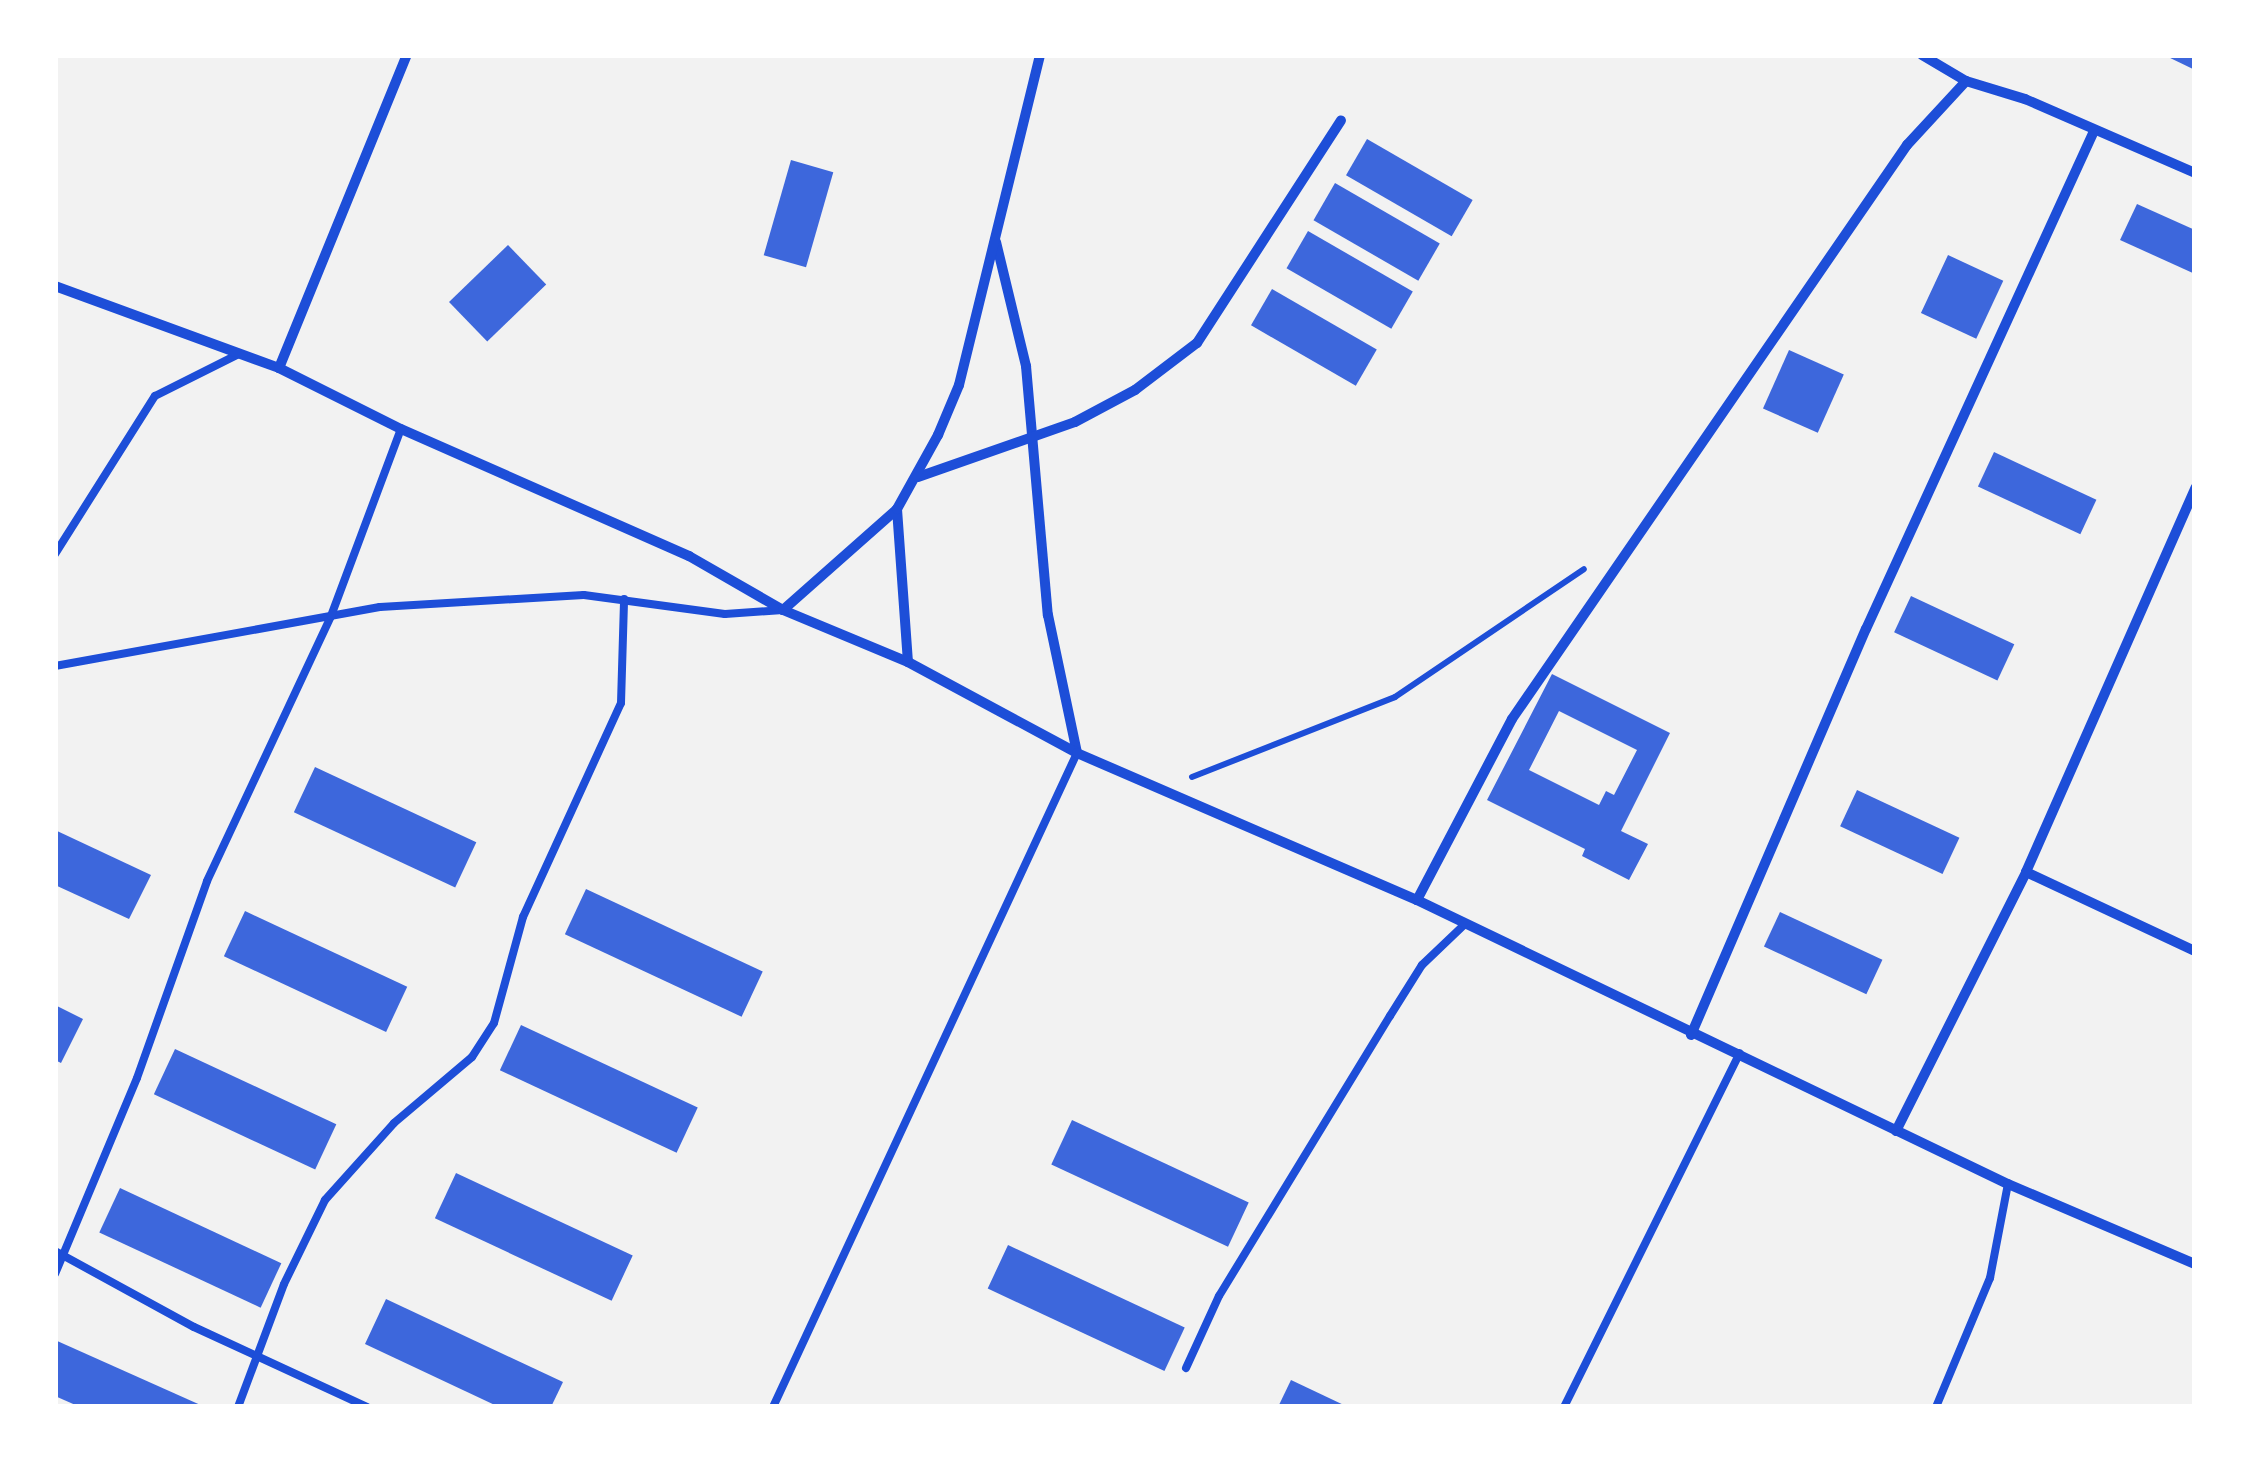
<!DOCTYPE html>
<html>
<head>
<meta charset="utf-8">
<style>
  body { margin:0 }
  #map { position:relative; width:2250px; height:1462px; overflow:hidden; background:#f2f2f2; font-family:Georgia,serif }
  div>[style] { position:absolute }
  .building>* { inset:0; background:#3d67dc; transform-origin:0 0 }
  .path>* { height:6px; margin:-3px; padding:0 3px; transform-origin:3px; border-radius:3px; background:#1d4ed8 }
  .service>* { height:8px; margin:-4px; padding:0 4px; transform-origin:4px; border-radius:4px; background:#1d4ed8 }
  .minor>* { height:10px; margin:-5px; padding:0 5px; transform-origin:5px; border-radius:5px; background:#1d4ed8 }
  span { translate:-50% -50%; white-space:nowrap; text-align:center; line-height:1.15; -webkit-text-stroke:9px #fff; paint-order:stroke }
  .frame { position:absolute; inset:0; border:58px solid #fff; pointer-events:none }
</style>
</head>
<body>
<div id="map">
  <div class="building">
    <i style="clip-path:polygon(2164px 55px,2195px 55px,2195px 70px)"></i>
    <i style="left:1367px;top:139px;width:122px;height:42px;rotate:30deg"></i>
    <i style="left:791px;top:160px;width:44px;height:99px;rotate:16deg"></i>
    <i style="left:1335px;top:183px;width:121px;height:43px;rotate:30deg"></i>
    <i style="clip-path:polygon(2137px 204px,2195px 230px,2195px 274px,2120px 240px)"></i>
    <i style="left:1308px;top:231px;width:121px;height:43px;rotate:30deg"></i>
    <i style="left:508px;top:245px;width:55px;height:82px;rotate:46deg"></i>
    <i style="left:1948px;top:255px;width:61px;height:64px;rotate:25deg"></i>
    <i style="left:1272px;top:289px;width:121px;height:42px;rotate:30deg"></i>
    <i style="left:1789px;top:350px;width:60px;height:64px;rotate:24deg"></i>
    <i style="left:1994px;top:452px;width:113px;height:38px;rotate:25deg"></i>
    <i style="left:1911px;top:596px;width:114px;height:40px;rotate:25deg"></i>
    <i style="clip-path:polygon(evenodd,1552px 674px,1670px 733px,1621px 831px,1648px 844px,1629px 880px,1582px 856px,1585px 849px,1487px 800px,1552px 674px,1559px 711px,1637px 750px,1614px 795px,1606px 791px,1599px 805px,1529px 770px,1559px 711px)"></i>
    <i style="left:315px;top:767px;width:178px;height:50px;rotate:25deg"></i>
    <i style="left:1857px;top:790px;width:113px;height:40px;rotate:25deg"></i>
    <i style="clip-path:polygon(55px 830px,151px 875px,129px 919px,55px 885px)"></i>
    <i style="left:586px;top:889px;width:195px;height:50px;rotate:25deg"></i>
    <i style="left:245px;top:911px;width:179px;height:50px;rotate:25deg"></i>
    <i style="left:1780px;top:912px;width:113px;height:38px;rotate:25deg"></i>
    <i style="clip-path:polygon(55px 1005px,83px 1019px,61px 1063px,55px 1060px)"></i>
    <i style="left:521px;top:1025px;width:195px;height:50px;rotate:25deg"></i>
    <i style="left:175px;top:1049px;width:178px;height:50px;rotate:25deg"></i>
    <i style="left:1072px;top:1120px;width:195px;height:49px;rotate:25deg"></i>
    <i style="left:456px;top:1173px;width:195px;height:50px;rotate:25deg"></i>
    <i style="left:120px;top:1188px;width:178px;height:49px;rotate:25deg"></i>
    <i style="left:1008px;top:1245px;width:195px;height:48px;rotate:25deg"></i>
    <i style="clip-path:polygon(386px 1299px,563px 1382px,551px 1407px,499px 1407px,365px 1344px)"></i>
    <i style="clip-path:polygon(55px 1340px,205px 1407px,80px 1407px,55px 1396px)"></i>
    <i style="clip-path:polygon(1291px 1380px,1348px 1407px,1278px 1407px)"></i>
  </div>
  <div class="path">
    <i style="left:1192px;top:777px;width:218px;rotate:-21.5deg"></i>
    <i style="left:1395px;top:697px;width:228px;rotate:-34.1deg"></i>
  </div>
  <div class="service">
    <i style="left:55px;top:554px;width:187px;rotate:-57.7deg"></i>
    <i style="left:155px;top:396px;width:94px;rotate:-26.6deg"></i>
    <i style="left:55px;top:666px;width:330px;rotate:-10.3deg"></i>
    <i style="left:380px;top:607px;width:204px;rotate:-3.4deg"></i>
    <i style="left:584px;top:595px;width:142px;rotate:7.7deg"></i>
    <i style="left:725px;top:614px;width:58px;rotate:-3.9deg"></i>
    <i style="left:55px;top:1251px;width:158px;rotate:28.7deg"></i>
    <i style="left:194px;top:1327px;width:191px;rotate:24.8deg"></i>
    <i style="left:55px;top:1274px;width:212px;rotate:-67.3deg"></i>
    <i style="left:137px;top:1078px;width:209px;rotate:-70.4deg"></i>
    <i style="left:207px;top:881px;width:293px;rotate:-64.9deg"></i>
    <i style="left:331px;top:616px;width:200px;rotate:-69.5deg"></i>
    <i style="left:1186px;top:1368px;width:79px;rotate:-65.4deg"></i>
    <i style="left:1219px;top:1296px;width:328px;rotate:-58.6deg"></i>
    <i style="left:1390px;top:1016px;width:60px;rotate:-57.9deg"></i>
    <i style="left:1422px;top:965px;width:57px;rotate:-43.6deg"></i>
    <i style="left:238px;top:1407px;width:131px;rotate:-69.5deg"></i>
    <i style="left:284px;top:1284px;width:93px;rotate:-64deg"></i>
    <i style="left:325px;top:1200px;width:103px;rotate:-48.1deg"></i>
    <i style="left:394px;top:1123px;width:102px;rotate:-40.2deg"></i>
    <i style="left:472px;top:1057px;width:40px;rotate:-57.1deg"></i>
    <i style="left:494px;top:1023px;width:110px;rotate:-74.7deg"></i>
    <i style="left:523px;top:917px;width:235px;rotate:-65.4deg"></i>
    <i style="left:621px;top:703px;width:104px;rotate:-88.3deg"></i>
    <i style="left:773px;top:1407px;width:721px;rotate:-65.07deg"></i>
    <i style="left:1564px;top:1407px;width:395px;rotate:-63.6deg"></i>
    <i style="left:1936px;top:1407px;width:140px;rotate:-67.3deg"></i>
    <i style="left:1990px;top:1278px;width:96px;rotate:-79.2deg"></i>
  </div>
  <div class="minor">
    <i style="left:1922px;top:55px;width:51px;rotate:30.6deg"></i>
    <i style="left:1966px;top:81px;width:62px;rotate:17deg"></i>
    <i style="left:2025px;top:99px;width:185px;rotate:23.5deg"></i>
    <i style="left:996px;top:242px;width:128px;rotate:76.4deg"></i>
    <i style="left:1026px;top:366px;width:250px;rotate:85deg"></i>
    <i style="left:1048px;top:615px;width:141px;rotate:78.1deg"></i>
    <i style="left:55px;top:286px;width:239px;rotate:20.1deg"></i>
    <i style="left:279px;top:368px;width:136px;rotate:26.6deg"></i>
    <i style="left:401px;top:429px;width:315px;rotate:23.8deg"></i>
    <i style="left:689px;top:556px;width:108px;rotate:29.9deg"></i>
    <i style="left:783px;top:610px;width:135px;rotate:22.6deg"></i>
    <i style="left:908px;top:662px;width:192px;rotate:28.3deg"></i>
    <i style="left:1077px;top:753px;width:370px;rotate:23.4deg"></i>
    <i style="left:1417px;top:900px;width:656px;rotate:25.67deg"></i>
    <i style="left:2008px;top:1184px;width:203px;rotate:23.2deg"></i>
    <i style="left:279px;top:368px;width:338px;rotate:-67.8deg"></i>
    <i style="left:918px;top:477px;width:166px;rotate:-19.3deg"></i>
    <i style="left:1075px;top:422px;width:68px;rotate:-28.1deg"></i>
    <i style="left:1135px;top:390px;width:78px;rotate:-37.2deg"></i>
    <i style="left:1197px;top:343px;width:265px;rotate:-57.1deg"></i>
    <i style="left:897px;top:509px;width:153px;rotate:85.9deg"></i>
    <i style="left:783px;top:610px;width:152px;rotate:-41.5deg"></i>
    <i style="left:897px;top:509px;width:85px;rotate:-61deg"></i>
    <i style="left:938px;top:435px;width:54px;rotate:-67.2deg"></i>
    <i style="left:959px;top:385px;width:340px;rotate:-76.2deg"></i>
    <i style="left:2026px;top:872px;width:187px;rotate:25.1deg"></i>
    <i style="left:1417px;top:900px;width:204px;rotate:-62.3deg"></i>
    <i style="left:1512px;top:719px;width:697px;rotate:-55.47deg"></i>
    <i style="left:1907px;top:145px;width:87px;rotate:-47.3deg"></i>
    <i style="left:1691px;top:1035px;width:442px;rotate:-66.7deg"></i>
    <i style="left:1866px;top:629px;width:548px;rotate:-65.4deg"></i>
    <i style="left:1896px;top:1131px;width:290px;rotate:-63.3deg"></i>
    <i style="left:2026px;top:872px;width:420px;rotate:-66.2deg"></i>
  </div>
  <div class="frame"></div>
</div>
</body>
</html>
